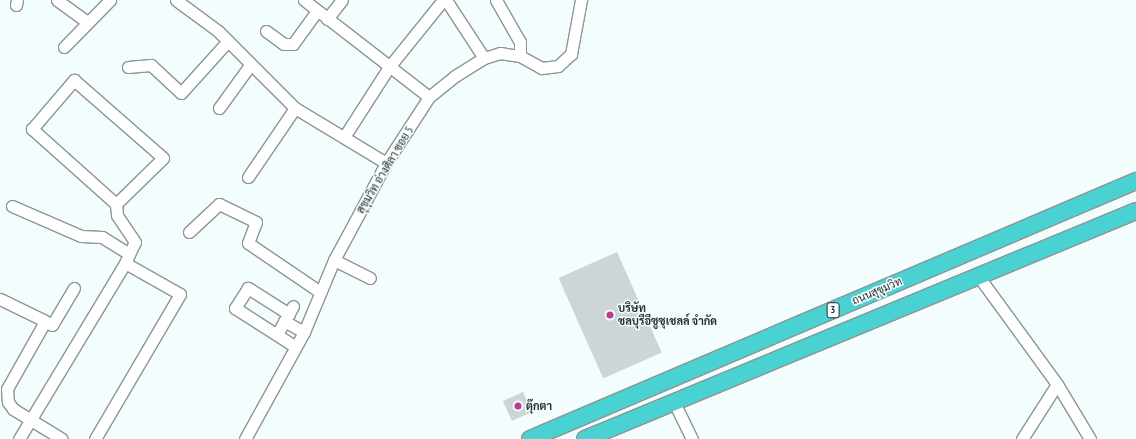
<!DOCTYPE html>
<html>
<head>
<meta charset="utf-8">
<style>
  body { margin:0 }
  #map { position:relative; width:1136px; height:439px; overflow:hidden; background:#f4fdfd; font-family:"PT Sans Narrow",Sarabun,sans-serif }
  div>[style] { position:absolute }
  .building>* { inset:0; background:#cdd6d6; transform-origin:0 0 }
  .roads { filter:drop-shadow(1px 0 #8d9595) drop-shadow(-1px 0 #8d9595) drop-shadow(0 1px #8d9595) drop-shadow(0 -1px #8d9595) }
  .minor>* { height:11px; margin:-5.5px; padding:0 5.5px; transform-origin:5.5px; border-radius:5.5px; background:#fff }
  .highway>* { height:16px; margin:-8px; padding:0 8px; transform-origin:8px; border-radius:8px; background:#4ad2d2 }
  .dots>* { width:11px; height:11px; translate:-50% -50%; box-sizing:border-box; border:2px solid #f4fdfd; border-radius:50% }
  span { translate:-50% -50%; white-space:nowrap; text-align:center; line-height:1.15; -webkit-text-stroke:3px #f4fdfd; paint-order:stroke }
  .shield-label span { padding:1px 3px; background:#f4fdfd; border:1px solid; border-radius:3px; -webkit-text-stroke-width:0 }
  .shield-label { font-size:10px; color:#2a2d2d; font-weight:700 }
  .street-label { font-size:11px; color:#2a2d2d }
  .poi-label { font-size:11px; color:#2a2d2d; font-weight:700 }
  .left { translate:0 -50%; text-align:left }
</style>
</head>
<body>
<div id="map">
  <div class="building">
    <i style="left:617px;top:252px;width:110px;height:64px;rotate:66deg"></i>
    <i style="left:523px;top:392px;width:22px;height:22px;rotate:66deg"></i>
  </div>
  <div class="roads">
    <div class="minor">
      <i style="left:57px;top:0;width:37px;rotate:36deg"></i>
      <i style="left:176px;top:0;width:52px;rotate:36.4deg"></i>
      <i style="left:218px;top:31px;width:109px;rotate:45deg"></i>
      <i style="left:295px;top:108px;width:106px;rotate:31.1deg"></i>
      <i style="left:304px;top:0;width:158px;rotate:37.8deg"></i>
      <i style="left:446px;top:0;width:69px;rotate:56.8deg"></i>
      <i style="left:496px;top:0;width:48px;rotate:60.3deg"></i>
      <i style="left:520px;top:42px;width:14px;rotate:90deg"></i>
      <i style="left:16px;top:5px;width:5px;rotate:-79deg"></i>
      <i style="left:327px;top:19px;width:24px;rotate:-52deg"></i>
      <i style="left:266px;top:31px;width:22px;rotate:36deg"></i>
      <i style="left:284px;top:44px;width:9px"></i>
      <i style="left:293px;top:44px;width:41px;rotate:-54deg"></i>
      <i style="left:64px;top:47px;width:66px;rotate:-45.6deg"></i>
      <i style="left:128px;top:67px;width:23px;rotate:-5deg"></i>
      <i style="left:151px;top:65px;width:41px;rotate:43deg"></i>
      <i style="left:181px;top:93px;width:70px;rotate:-47.9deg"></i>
      <i style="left:219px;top:108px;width:54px;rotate:-54deg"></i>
      <i style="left:344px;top:137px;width:83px;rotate:-57.3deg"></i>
      <i style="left:389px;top:67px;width:86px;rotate:-51.1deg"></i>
      <i style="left:248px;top:177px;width:83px;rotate:-55.7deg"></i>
      <i style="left:12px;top:206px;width:75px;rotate:23.5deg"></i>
      <i style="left:81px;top:236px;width:21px;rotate:3deg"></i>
      <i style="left:102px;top:237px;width:32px;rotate:32deg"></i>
      <i style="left:189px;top:232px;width:41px;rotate:-43deg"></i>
      <i style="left:219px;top:204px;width:41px;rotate:25.9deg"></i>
      <i style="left:256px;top:222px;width:22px;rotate:111deg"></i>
      <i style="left:248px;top:243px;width:87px;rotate:34.2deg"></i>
      <i style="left:334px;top:260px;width:40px;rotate:26.6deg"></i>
      <i style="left:979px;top:277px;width:132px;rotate:53.9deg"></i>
      <i style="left:1057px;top:384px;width:64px;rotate:59deg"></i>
      <i style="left:0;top:299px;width:48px;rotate:26deg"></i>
      <i style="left:43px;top:320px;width:5px;rotate:90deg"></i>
      <i style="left:43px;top:325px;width:73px;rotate:119.4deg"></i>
      <i style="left:7px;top:389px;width:13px;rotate:86deg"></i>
      <i style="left:8px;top:402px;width:9px;rotate:54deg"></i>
      <i style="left:13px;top:409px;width:57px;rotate:31.5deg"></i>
      <i style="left:289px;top:314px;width:49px;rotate:-147.6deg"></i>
      <i style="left:248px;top:288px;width:24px;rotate:123deg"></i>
      <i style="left:235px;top:308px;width:72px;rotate:32.6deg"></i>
      <i style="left:43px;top:320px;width:10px;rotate:29deg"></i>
      <i style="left:52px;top:325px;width:43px;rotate:-59.3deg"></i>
      <i style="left:284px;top:321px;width:23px;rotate:29deg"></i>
      <i style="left:277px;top:334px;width:32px;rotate:-60deg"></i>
      <i style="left:674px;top:402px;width:41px;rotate:64.1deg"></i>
      <i style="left:19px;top:439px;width:205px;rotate:-58.9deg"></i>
      <i style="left:125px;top:263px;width:23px;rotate:-65deg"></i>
      <i style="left:135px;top:242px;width:32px;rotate:-124deg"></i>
      <i style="left:117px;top:215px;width:11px;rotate:-95deg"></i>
      <i style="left:116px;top:204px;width:113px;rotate:-138.2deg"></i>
      <i style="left:32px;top:129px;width:65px;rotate:-49.4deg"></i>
      <i style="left:74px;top:80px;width:118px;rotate:41.2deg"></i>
      <i style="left:163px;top:158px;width:66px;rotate:135.6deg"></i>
      <i style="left:95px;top:439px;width:168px;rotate:-59.6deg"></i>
      <i style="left:180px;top:294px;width:63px;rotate:-150.6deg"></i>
      <i style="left:245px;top:439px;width:122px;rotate:-61.1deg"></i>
      <i style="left:304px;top:332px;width:78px;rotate:-67.4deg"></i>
      <i style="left:334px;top:260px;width:59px;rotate:-61.7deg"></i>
      <i style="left:362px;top:208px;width:51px;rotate:-61.9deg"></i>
      <i style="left:386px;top:163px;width:79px;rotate:-56.9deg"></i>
      <i style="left:429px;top:97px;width:33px;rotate:-39deg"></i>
      <i style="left:455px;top:76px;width:34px;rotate:-32deg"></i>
      <i style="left:484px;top:58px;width:17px;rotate:-17deg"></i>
      <i style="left:500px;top:53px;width:20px;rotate:9deg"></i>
      <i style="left:520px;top:56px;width:25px;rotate:29deg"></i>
      <i style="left:542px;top:68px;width:16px;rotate:-7deg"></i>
      <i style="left:558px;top:66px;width:18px;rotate:-43deg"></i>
      <i style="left:571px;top:54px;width:55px;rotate:-79.5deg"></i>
      <i style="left:1022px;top:439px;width:65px;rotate:-57.5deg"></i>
    </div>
    <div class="highway">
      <i style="left:530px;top:439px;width:659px;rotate:-23.06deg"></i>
      <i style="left:585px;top:439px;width:596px;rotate:-22.48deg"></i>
    </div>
  </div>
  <div class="dots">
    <i style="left:610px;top:315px;background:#ba3d8d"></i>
    <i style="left:518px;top:406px;background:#ba3d8d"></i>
  </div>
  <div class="shield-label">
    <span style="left:833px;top:310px">3</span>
  </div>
  <div class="street-label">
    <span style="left:385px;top:170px;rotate:-59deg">สุขุมวิท อ่างศิลา ซอย 5</span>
    <span style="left:877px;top:291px;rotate:-23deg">ถนนสุขุมวิท</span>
  </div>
  <div class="poi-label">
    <span class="left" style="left:618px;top:315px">บริษัท<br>ชลบุรีอีซูซุเชลล์ จำกัด</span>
    <span class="left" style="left:526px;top:406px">ตุ๊กตา</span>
  </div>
</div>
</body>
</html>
